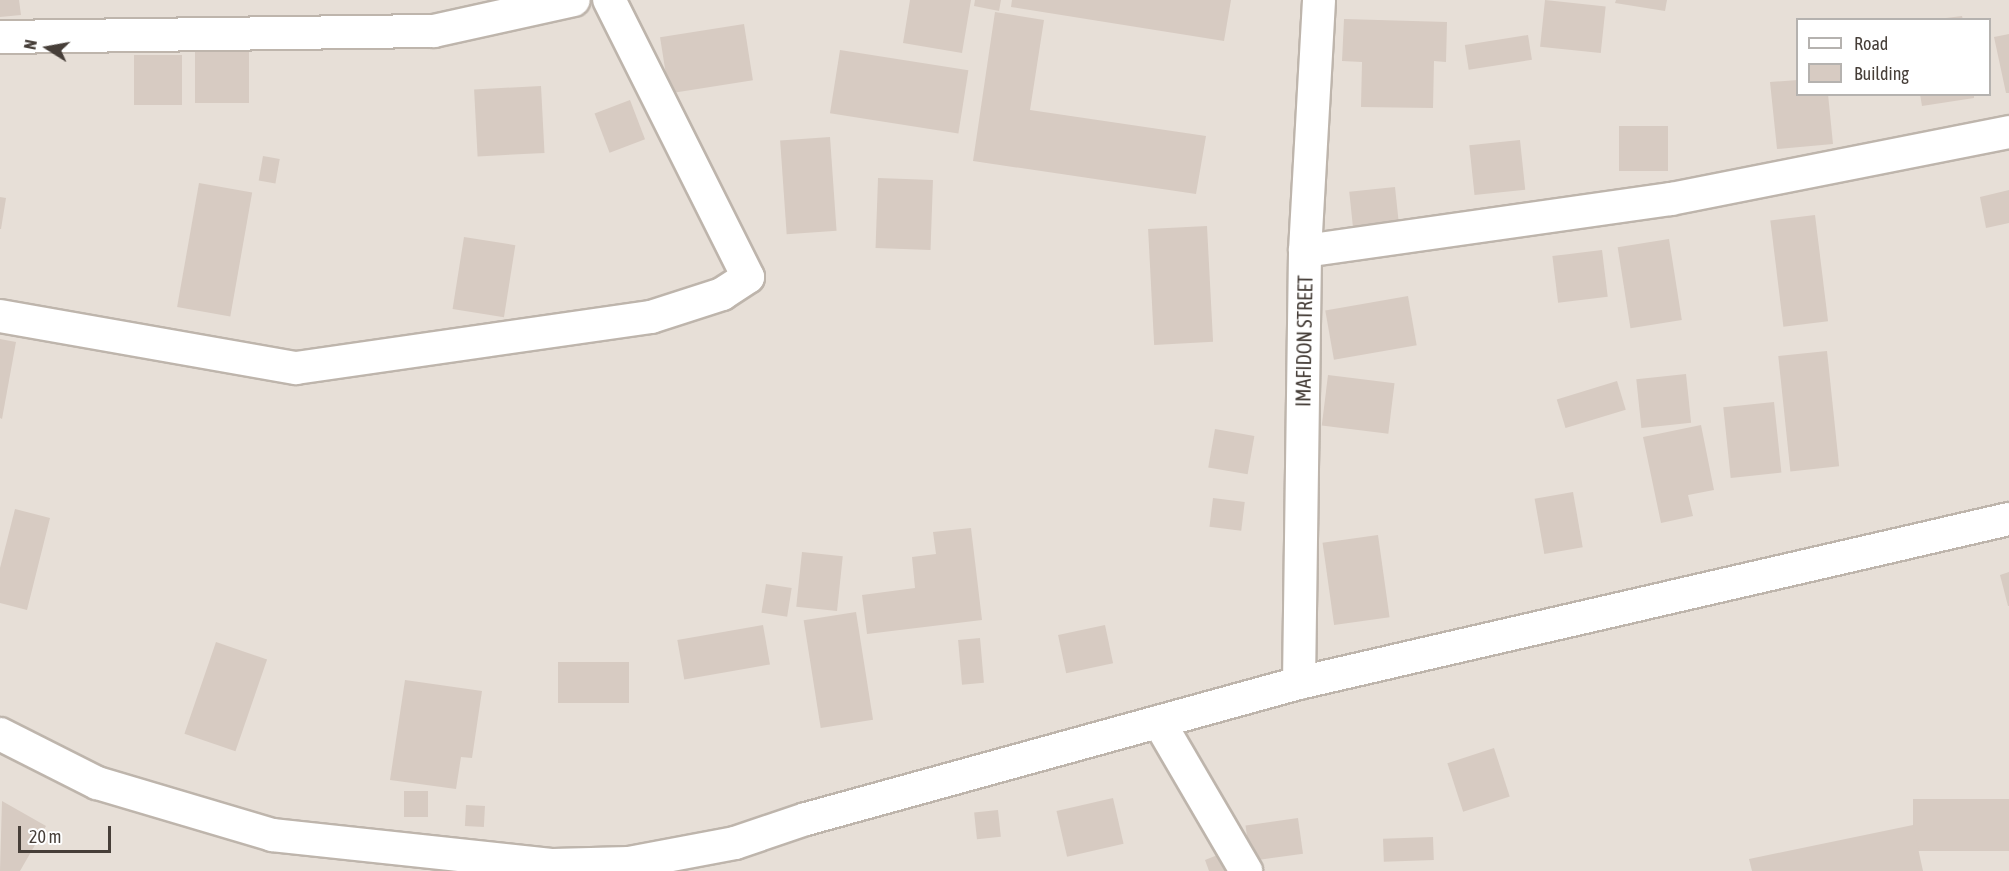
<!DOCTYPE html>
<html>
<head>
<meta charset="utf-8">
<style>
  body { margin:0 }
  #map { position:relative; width:2009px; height:871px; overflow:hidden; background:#f3eee9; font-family:"Asap Condensed",sans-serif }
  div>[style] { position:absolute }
  .residential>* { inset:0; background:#e7dfd7 }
  .building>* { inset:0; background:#d7cbc2; transform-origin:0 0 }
  .roads { filter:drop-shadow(2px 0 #beb5ac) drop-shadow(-2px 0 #beb5ac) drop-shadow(0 2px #beb5ac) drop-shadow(0 -2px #beb5ac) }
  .minor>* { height:32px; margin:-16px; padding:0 16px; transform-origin:16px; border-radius:16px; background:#fff }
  span { translate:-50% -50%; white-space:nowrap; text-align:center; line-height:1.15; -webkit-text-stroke:4.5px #fff; paint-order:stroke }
  .street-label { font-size:20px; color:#463e38 }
  .legend { position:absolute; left:1796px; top:18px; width:195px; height:78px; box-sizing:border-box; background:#fff; border:2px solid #b5b2af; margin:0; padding:8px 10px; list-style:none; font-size:18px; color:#463e38 }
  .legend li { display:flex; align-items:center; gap:12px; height:30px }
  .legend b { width:30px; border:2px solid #b5b2af }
  .north { position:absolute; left:18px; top:18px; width:60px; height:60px; -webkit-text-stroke:4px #fff; paint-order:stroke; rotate:281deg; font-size:16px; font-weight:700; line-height:24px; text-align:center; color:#463e38 }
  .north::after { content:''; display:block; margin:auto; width:21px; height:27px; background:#463e38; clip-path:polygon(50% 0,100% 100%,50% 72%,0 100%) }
  .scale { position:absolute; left:18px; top:826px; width:93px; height:27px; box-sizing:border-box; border:3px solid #463e38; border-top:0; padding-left:8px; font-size:18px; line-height:21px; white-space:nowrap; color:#463e38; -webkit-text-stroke:4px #fff; paint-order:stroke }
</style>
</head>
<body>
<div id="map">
  <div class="residential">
    <i style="clip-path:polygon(evenodd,0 0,2009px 0,2009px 871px,0 871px,0 0,1798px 20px,1990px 20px,1990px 94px,1798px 94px,1798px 20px)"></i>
  </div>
  <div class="building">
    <i style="clip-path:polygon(0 0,19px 0,21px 15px,0 17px)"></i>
    <i style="clip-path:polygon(910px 0,971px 0,962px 53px,903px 43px)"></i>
    <i style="clip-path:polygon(975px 0,1001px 0,999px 11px,974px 6px)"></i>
    <i style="clip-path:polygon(1012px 0,1231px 0,1224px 41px,1011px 7px)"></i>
    <i style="left:1545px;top:0;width:61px;height:47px;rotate:6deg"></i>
    <i style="clip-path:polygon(1616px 0,1667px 0,1665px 11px,1615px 3px)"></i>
    <i style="clip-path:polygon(995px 12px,1044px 20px,1030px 110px,1206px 136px,1196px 194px,973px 161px)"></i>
    <i style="clip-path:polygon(1962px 16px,1963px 20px,1946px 20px,1946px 18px)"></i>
    <i style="clip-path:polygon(1344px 19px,1447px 22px,1446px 62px,1434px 61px,1433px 108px,1361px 107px,1362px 62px,1342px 61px)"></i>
    <i style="left:744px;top:24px;width:57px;height:85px;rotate:81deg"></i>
    <i style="clip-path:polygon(2009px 34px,2009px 93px,2006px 93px,1994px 37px)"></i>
    <i style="left:1528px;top:35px;width:25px;height:64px;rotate:81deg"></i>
    <i style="left:195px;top:50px;width:54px;height:53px"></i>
    <i style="left:840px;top:50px;width:130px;height:64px;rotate:9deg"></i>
    <i style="left:134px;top:55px;width:48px;height:50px"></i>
    <i style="clip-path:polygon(1798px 80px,1798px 94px,1828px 94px,1833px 144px,1777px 149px,1770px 82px)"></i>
    <i style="left:541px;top:86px;width:67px;height:67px;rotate:87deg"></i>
    <i style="clip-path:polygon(1920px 94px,1974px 94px,1974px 98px,1922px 106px)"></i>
    <i style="left:630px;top:100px;width:42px;height:38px;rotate:69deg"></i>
    <i style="left:1619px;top:126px;width:49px;height:45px"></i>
    <i style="left:830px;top:137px;width:94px;height:50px;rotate:86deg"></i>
    <i style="left:1520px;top:140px;width:50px;height:51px;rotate:84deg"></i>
    <i style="left:263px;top:156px;width:17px;height:25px;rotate:10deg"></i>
    <i style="left:878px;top:178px;width:55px;height:70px;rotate:2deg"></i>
    <i style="left:199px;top:183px;width:54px;height:126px;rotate:10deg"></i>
    <i style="left:1395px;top:187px;width:44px;height:46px;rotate:84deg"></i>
    <i style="clip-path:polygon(2009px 190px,2009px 223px,1986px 228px,1980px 197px)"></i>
    <i style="clip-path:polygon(0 197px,6px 198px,1px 229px,0 229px)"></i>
    <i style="left:1815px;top:215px;width:107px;height:45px;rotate:83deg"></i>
    <i style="left:1207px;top:226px;width:116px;height:59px;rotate:87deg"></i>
    <i style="left:464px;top:237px;width:52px;height:73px;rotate:9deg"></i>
    <i style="left:1669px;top:239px;width:82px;height:52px;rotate:81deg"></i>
    <i style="left:1602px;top:250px;width:47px;height:50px;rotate:83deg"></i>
    <i style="left:1408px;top:296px;width:50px;height:84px;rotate:80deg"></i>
    <i style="clip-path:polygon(0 339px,16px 342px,2px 419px,0 418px)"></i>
    <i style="left:1827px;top:351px;width:116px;height:49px;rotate:84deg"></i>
    <i style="left:1686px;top:374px;width:49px;height:50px;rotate:84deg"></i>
    <i style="left:1328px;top:375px;width:67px;height:51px;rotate:7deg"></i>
    <i style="left:1617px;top:381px;width:30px;height:63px;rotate:73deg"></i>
    <i style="left:1774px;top:402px;width:71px;height:51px;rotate:84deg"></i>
    <i style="clip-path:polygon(1701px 425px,1714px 490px,1688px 495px,1693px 516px,1661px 523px,1643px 437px)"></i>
    <i style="left:1215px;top:429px;width:40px;height:39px;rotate:10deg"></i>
    <i style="left:1573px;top:492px;width:56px;height:39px;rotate:80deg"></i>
    <i style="left:1213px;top:498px;width:32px;height:29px;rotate:7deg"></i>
    <i style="clip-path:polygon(15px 509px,50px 518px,27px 610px,0 603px,0 568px)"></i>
    <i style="clip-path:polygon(971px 528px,982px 620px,867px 634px,862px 595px,915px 588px,912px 557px,936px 554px,933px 532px)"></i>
    <i style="left:1378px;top:535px;width:83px;height:56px;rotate:82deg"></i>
    <i style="left:802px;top:552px;width:41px;height:55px;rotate:6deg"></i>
    <i style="clip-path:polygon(2009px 572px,2009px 606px,2008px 606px,2000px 575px)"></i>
    <i style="left:766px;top:584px;width:26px;height:29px;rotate:9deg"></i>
    <i style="left:856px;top:612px;width:109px;height:53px;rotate:81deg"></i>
    <i style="left:763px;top:625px;width:40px;height:87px;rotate:80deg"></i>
    <i style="left:1105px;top:625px;width:39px;height:48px;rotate:78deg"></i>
    <i style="left:980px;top:638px;width:45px;height:22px;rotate:85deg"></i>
    <i style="left:216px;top:642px;width:54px;height:97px;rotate:19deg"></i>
    <i style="left:629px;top:662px;width:41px;height:71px;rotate:90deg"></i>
    <i style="clip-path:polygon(405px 680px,482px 691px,472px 758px,461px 757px,456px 789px,390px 780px)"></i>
    <i style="left:1494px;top:748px;width:51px;height:49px;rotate:72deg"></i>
    <i style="left:404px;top:791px;width:24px;height:26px"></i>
    <i style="left:1113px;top:798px;width:47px;height:58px;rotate:77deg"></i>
    <i style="left:2009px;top:799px;width:52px;height:96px;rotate:90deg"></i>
    <i style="clip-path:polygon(2px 801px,46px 826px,20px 871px,0 871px)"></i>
    <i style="left:466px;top:805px;width:19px;height:21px;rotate:3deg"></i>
    <i style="left:998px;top:810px;width:27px;height:24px;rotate:84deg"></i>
    <i style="left:1298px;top:818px;width:36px;height:53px;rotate:82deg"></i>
    <i style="clip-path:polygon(1913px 825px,1923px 871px,1752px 871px,1749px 859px)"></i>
    <i style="left:1433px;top:837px;width:23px;height:50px;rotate:88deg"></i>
    <i style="clip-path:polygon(1230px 850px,1238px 871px,1209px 871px,1205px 860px)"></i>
  </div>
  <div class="roads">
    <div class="minor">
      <i style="left:0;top:37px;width:434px;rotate:-0.8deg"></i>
      <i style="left:434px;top:31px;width:143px;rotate:-12.5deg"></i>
      <i style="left:1305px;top:251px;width:370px;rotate:-8.1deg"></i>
      <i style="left:1671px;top:199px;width:345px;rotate:-11.2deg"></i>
      <i style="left:0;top:316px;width:301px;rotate:10deg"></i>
      <i style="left:296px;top:368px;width:359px;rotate:-8.2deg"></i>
      <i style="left:651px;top:317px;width:75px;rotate:-17.9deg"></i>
      <i style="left:722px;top:294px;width:31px;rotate:-33deg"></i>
      <i style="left:748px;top:277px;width:310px;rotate:-116.6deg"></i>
      <i style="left:1299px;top:683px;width:432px;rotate:-89.2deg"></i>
      <i style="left:1305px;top:251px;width:251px;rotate:-86.8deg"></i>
      <i style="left:1159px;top:722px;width:173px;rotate:59.7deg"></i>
      <i style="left:0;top:734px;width:109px;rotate:26.8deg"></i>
      <i style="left:97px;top:783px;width:183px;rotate:16.5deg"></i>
      <i style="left:272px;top:835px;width:283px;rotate:6.1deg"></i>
      <i style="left:553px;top:865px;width:76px;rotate:-1.5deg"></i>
      <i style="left:629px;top:863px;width:108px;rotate:-10.7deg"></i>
      <i style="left:735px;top:843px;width:75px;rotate:-18.7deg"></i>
      <i style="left:806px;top:819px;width:511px;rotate:-15.42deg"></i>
      <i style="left:1299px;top:683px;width:729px;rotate:-13.01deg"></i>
    </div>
  </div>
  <div class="street-label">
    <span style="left:1304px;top:341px;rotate:-89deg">IMAFIDON STREET</span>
  </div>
  <ul class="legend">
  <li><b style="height:8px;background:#fff"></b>Road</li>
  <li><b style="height:16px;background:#d7cbc2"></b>Building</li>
  </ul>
  <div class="north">N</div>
  <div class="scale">20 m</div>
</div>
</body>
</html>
